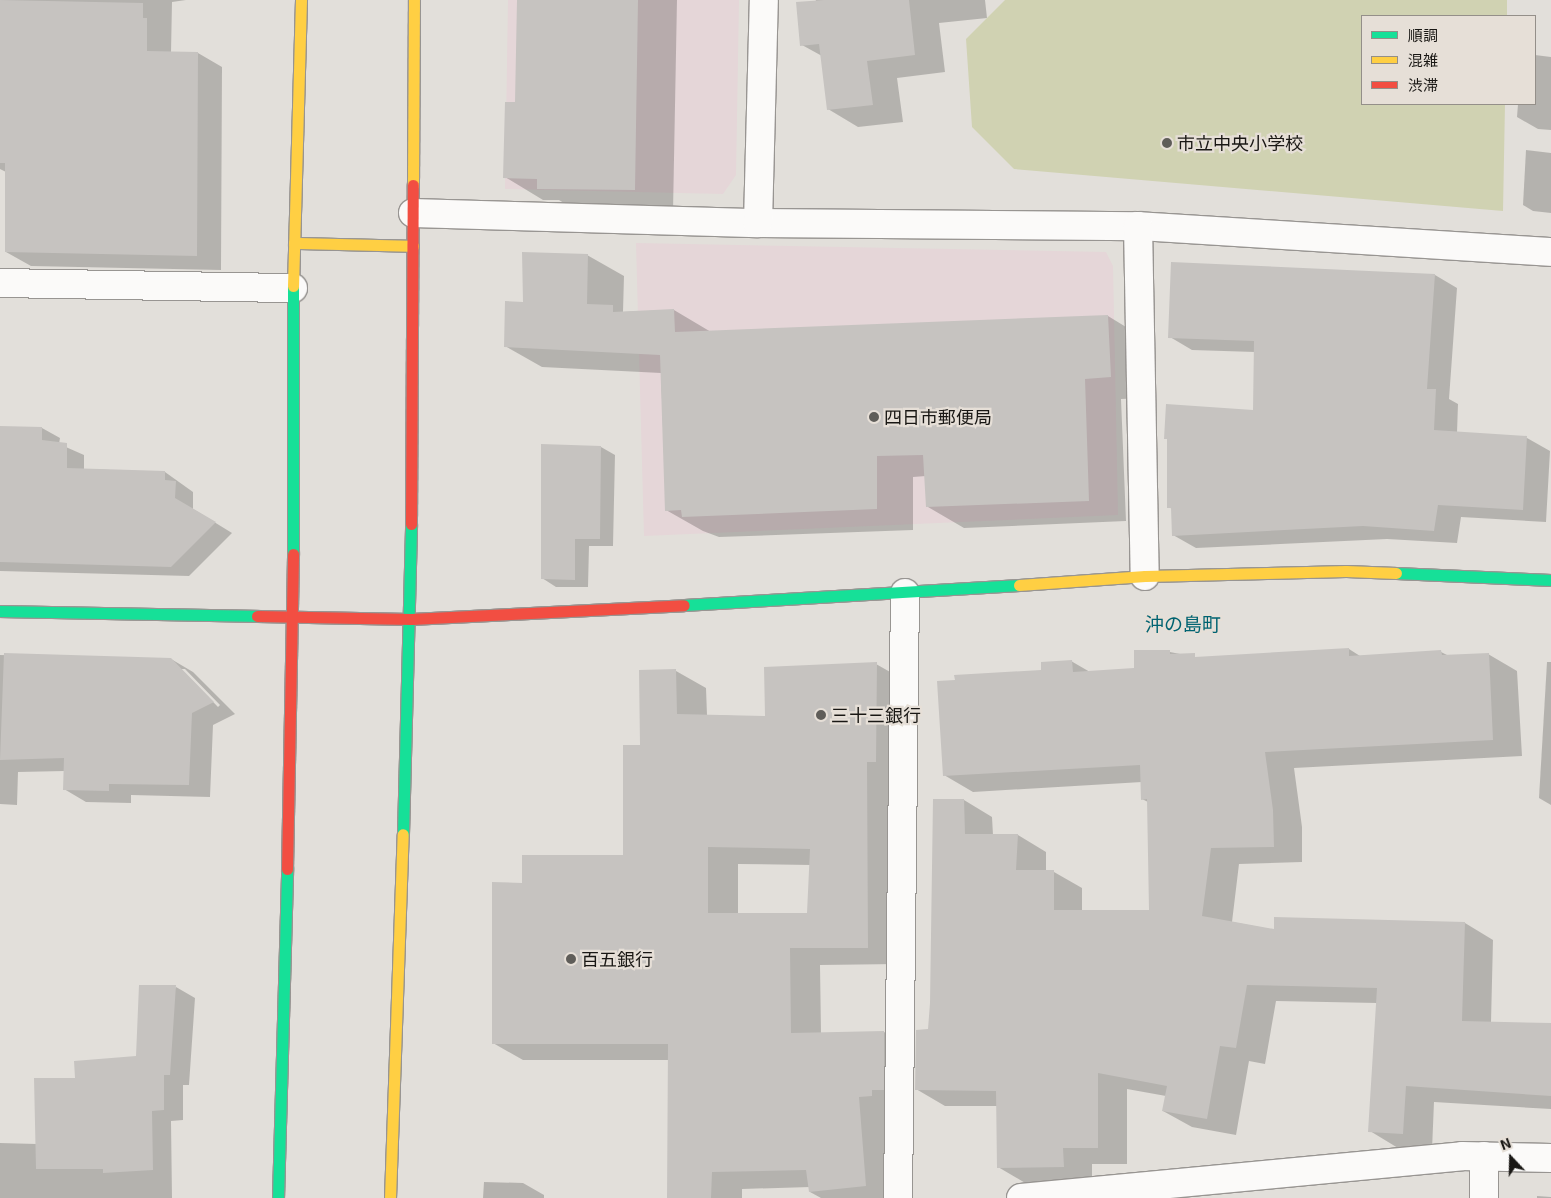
<!DOCTYPE html>
<html>
<head>
<meta charset="utf-8">
<style>
  body { margin:0 }
  #map { position:relative; width:1551px; height:1198px; overflow:hidden; background:#e2dfda; font-family:"Exo 2","Noto Sans JP",sans-serif }
  div>[style] { position:absolute }
  .commercial>* { inset:0; background:#e5d6d8 }
  .green>* { inset:0; background:#d0d2b2 }
  .shadow>* { inset:0; background:#0003 }
  .building>* { inset:0; background:#c6c3c0 }
  .roads { filter:drop-shadow(1px 0 #989592) drop-shadow(-1px 0 #989592) drop-shadow(0 1px #989592) drop-shadow(0 -1px #989592) }
  .street>* { height:28px; margin:-14px; padding:0 14px; transform-origin:14px; border-radius:14px; background:#fbfaf9 }
  .fast>* { height:11px; margin:-5.5px; padding:0 5.5px; transform-origin:5.5px; border-radius:5.5px; background:#16e098 }
  .slow>* { height:11px; margin:-5.5px; padding:0 5.5px; transform-origin:5.5px; border-radius:5.5px; background:#ffcf43 }
  .jam>* { height:11px; margin:-5.5px; padding:0 5.5px; transform-origin:5.5px; border-radius:5.5px; background:#f24e42 }
  .dots>* { width:14px; height:14px; translate:-50% -50%; box-sizing:border-box; border:2px solid #e6dfd7; border-radius:50% }
  span { translate:-50% -50%; white-space:nowrap; text-align:center; line-height:1.15; -webkit-text-stroke:4.5px #e6dfd7; paint-order:stroke }
  .poi-label { font-size:18px; color:#191714 }
  .left { translate:0 -50%; text-align:left }
  .neighbourhood-label { font-size:19px; color:#006371 }
  .legend { position:absolute; left:1361px; top:15px; width:175px; height:90px; box-sizing:border-box; background:#e6dfd7; border:1px solid #948f89; margin:0; padding:6px 9px; list-style:none; font-size:15px; color:#191714 }
  .legend li { display:flex; align-items:center; gap:10px; height:25px }
  .legend b { width:25px; border:1px solid #948f89 }
  .north { position:absolute; left:1486px; top:1133px; width:50px; height:50px; -webkit-text-stroke:4px #e6dfd7; paint-order:stroke; rotate:339deg; font-size:14px; font-weight:700; line-height:20px; text-align:center; color:#191714 }
  .north::after { content:''; display:block; margin:auto; width:18px; height:22px; background:#191714; clip-path:polygon(50% 0,100% 100%,50% 72%,0 100%) }
</style>
</head>
<body>
<div id="map">
  <div class="commercial">
    <i style="clip-path:polygon(508px 0,739px 0,736px 175px,723px 194px,505px 189px)"></i>
    <i style="clip-path:polygon(636px 243px,1106px 252px,1113px 266px,1118px 515px,644px 536px)"></i>
  </div>
  <div class="green">
    <i style="clip-path:polygon(1005px 0,1507px 0,1507px 16px,1362px 16px,1362px 104px,1505px 104px,1503px 211px,1014px 169px,972px 127px,966px 39px)"></i>
  </div>
  <div class="shadow">
    <i style="clip-path:polygon(0 0,186px 0,172px 2px,171px 53px,198px 53px,222px 67px,221px 270px,31px 266px,6px 252px,6px 172px,0 169px)"></i>
    <i style="clip-path:polygon(519px 0,677px 0,673px 212px,577px 211px,559px 200px,543px 200px,505px 177px,517px 103px)"></i>
    <i style="clip-path:polygon(816px 0,985px 0,987px 18px,939px 23px,945px 72px,897px 78px,903px 122px,858px 127px,828px 109px,822px 56px,802px 45px)"></i>
    <i style="clip-path:polygon(1535px 55px,1551px 57px,1551px 130px,1538px 129px,1517px 117px,1518px 104px,1535px 104px)"></i>
    <i style="clip-path:polygon(1526px 150px,1551px 153px,1551px 213px,1533px 211px,1523px 205px)"></i>
    <i style="clip-path:polygon(587px 255px,624px 276px,623px 312px,674px 310px,711px 332px,1108px 316px,1144px 338px,1147px 398px,1121px 399px,1126px 521px,964px 528px,928px 507px,926px 476px,913px 477px,913px 530px,719px 537px,703px 531px,666px 510px,661px 373px,542px 367px,505px 346px,524px 303px)"></i>
    <i style="clip-path:polygon(1435px 275px,1457px 288px,1449px 399px,1458px 404px,1457px 433px,1527px 438px,1550px 451px,1546px 522px,1461px 517px,1457px 543px,1387px 539px,1196px 548px,1173px 535px,1172px 509px,1169px 507px,1169px 440px,1165px 438px,1254px 411px,1255px 352px,1192px 350px,1170px 337px)"></i>
    <i style="clip-path:polygon(0 427px,42px 428px,60px 438px,59px 444px,84px 455px,84px 469px,165px 472px,193px 492px,193px 509px,232px 533px,189px 576px,0 571px)"></i>
    <i style="clip-path:polygon(601px 447px,615px 455px,613px 546px,589px 546px,588px 587px,556px 587px,542px 578px)"></i>
    <i style="clip-path:polygon(1349px 649px,1360px 656px,1441px 652px,1449px 656px,1488px 654px,1517px 671px,1522px 756px,1294px 768px,1302px 827px,1302px 862px,1239px 864px,1232px 922px,1275px 930px,1465px 923px,1493px 940px,1491px 1023px,1551px 1025px,1551px 1109px,1434px 1102px,1432px 1150px,1398px 1148px,1370px 1131px,1377px 1003px,1276px 1001px,1265px 1064px,1249px 1061px,1236px 1135px,1192px 1127px,1163px 1111px,1166px 1096px,1127px 1089px,1127px 1164px,1092px 1164px,1092px 1183px,1027px 1184px,998px 1167px,998px 1106px,945px 1106px,916px 1089px,929px 1031px,964px 800px,992px 817px,993px 835px,1018px 835px,1046px 852px,1046px 872px,1054px 872px,1082px 888px,1082px 911px,1150px 911px,1148px 802px,1142px 799px,1142px 782px,973px 792px,944px 775px,1043px 671px,1071px 661px,1090px 672px,1136px 670px,1170px 652px,1200px 658px)"></i>
    <i style="clip-path:polygon(evenodd,0 655px,171px 659px,193px 672px,235px 714px,213px 725px,210px 797px,131px 795px,131px 803px,86px 802px,64px 789px,65px 771px,18px 772px,17px 805px,0 804px,0 655px,181px 669px,185px 669px,220px 705px,218px 707px,181px 669px)"></i>
    <i style="clip-path:polygon(1547px 662px,1551px 662px,1551px 805px,1539px 798px)"></i>
    <i style="clip-path:polygon(evenodd,876px 664px,906px 681px,898px 964px,820px 965px,821px 1034px,884px 1032px,914px 1049px,913px 1106px,902px 1106px,895px 1198px,821px 1198px,810px 1192px,810px 1187px,742px 1189px,742px 1198px,668px 1198px,668px 1060px,523px 1060px,493px 1043px,523px 884px,624px 857px,641px 746px,640px 671px,676px 671px,706px 688px,707px 715px,766px 717px,876px 664px,738px 864px,811px 865px,808px 914px,738px 914px,738px 864px)"></i>
    <i style="clip-path:polygon(176px 987px,195px 998px,189px 1085px,183px 1085px,183px 1120px,171px 1121px,172px 1198px,0 1198px,0 1143px,37px 1144px,76px 1080px,137px 1058px)"></i>
    <i style="clip-path:polygon(484px 1182px,523px 1183px,544px 1195px,544px 1198px,483px 1198px)"></i>
    <i style="clip-path:polygon(1537px 1196px,1551px 1197px,1551px 1198px,1537px 1198px)"></i>
  </div>
  <div class="building">
    <i style="clip-path:polygon(0 0,143px 3px,143px 18px,147px 18px,147px 51px,198px 52px,197px 256px,5px 252px,5px 163px,0 163px)"></i>
    <i style="clip-path:polygon(517px 0,638px 0,635px 190px,537px 189px,537px 179px,503px 178px,505px 102px,515px 102px)"></i>
    <i style="clip-path:polygon(824px 0,909px 0,915px 55px,867px 61px,873px 105px,827px 110px,819px 44px,800px 46px,796px 2px)"></i>
    <i style="clip-path:polygon(522px 252px,588px 254px,587px 304px,613px 305px,613px 312px,674px 309px,675px 332px,1108px 315px,1111px 377px,1085px 379px,1089px 501px,926px 507px,923px 455px,877px 456px,877px 509px,682px 517px,681px 510px,665px 511px,660px 355px,504px 347px,505px 301px,523px 302px)"></i>
    <i style="clip-path:polygon(1171px 262px,1435px 274px,1427px 389px,1436px 389px,1434px 430px,1527px 436px,1523px 510px,1438px 505px,1434px 531px,1363px 526px,1172px 536px,1171px 508px,1167px 508px,1167px 439px,1164px 439px,1166px 404px,1253px 410px,1254px 341px,1168px 338px)"></i>
    <i style="clip-path:polygon(0 426px,42px 427px,42px 440px,67px 443px,67px 468px,165px 471px,165px 480px,176px 481px,175px 498px,216px 522px,171px 567px,0 562px)"></i>
    <i style="clip-path:polygon(541px 444px,601px 446px,600px 539px,575px 539px,575px 580px,541px 579px)"></i>
    <i style="clip-path:polygon(1349px 648px,1349px 656px,1441px 650px,1442px 655px,1489px 653px,1493px 740px,1265px 752px,1273px 810px,1274px 847px,1211px 848px,1202px 916px,1274px 929px,1274px 917px,1465px 922px,1462px 1021px,1551px 1023px,1551px 1096px,1406px 1086px,1403px 1134px,1368px 1132px,1377px 988px,1247px 985px,1236px 1048px,1220px 1046px,1207px 1119px,1162px 1111px,1167px 1086px,1098px 1073px,1098px 1148px,1063px 1148px,1064px 1167px,997px 1168px,996px 1091px,915px 1090px,916px 1030px,928px 1029px,930px 1003px,933px 799px,964px 799px,965px 834px,1018px 834px,1016px 870px,1054px 870px,1054px 910px,1149px 910px,1147px 799px,1141px 800px,1140px 765px,943px 776px,937px 681px,955px 680px,954px 675px,1041px 670px,1041px 662px,1072px 660px,1073px 672px,1134px 668px,1134px 650px,1170px 650px,1170px 654px,1195px 653px,1195px 657px)"></i>
    <i style="clip-path:polygon(4px 653px,171px 658px,214px 702px,192px 713px,189px 785px,109px 784px,109px 791px,63px 790px,64px 758px,0 760px)"></i>
    <i style="clip-path:polygon(evenodd,877px 662px,876px 762px,867px 762px,868px 948px,790px 948px,791px 1033px,884px 1031px,884px 1090px,872px 1090px,872px 1096px,859px 1097px,866px 1186px,809px 1192px,806px 1170px,712px 1172px,711px 1198px,667px 1198px,668px 1044px,492px 1044px,492px 882px,522px 883px,522px 855px,623px 855px,623px 745px,640px 745px,639px 670px,676px 669px,677px 714px,765px 716px,764px 667px,877px 662px,708px 847px,810px 849px,807px 913px,708px 913px,708px 847px)"></i>
    <i style="clip-path:polygon(139px 985px,176px 985px,170px 1075px,164px 1075px,164px 1110px,152px 1111px,153px 1170px,103px 1173px,103px 1169px,36px 1169px,34px 1078px,75px 1078px,74px 1061px,136px 1056px)"></i>
  </div>
  <div class="roads">
    <div class="street">
      <i style="left:413px;top:213px;width:345px;rotate:1.7deg"></i>
      <i style="left:758px;top:223px;width:380px;rotate:0.5deg"></i>
      <i style="left:1138px;top:226px;width:414px;rotate:3.6deg"></i>
      <i style="left:758px;top:223px;width:223px;rotate:-88.5deg"></i>
      <i style="left:1138px;top:226px;width:350px;rotate:88.9deg"></i>
      <i style="left:0;top:283px;width:293px;rotate:1deg"></i>
      <i style="left:1484px;top:1156px;width:42px;rotate:90deg"></i>
      <i style="left:898px;top:1198px;width:605px;rotate:-89.34deg"></i>
      <i style="left:1021px;top:1198px;width:443px;rotate:-5.4deg"></i>
      <i style="left:1462px;top:1156px;width:89px;rotate:1.3deg"></i>
    </div>
    <div class="fast">
      <i style="left:293px;top:554px;width:268px;rotate:-90deg"></i>
      <i style="left:1396px;top:573px;width:155px;rotate:2.6deg"></i>
      <i style="left:684px;top:605px;width:336px;rotate:-3.4deg"></i>
      <i style="left:0;top:611px;width:257px;rotate:1.1deg"></i>
      <i style="left:403px;top:834px;width:310px;rotate:-88.5deg"></i>
      <i style="left:278px;top:1198px;width:329px;rotate:-88.4deg"></i>
    </div>
    <div class="slow">
      <i style="left:413px;top:185px;width:185px;rotate:-89.7deg"></i>
      <i style="left:294px;top:243px;width:119px;rotate:1.4deg"></i>
      <i style="left:293px;top:286px;width:286px;rotate:-88.4deg"></i>
      <i style="left:1019px;top:585px;width:126px;rotate:-4.1deg"></i>
      <i style="left:1145px;top:576px;width:201px;rotate:-1.4deg"></i>
      <i style="left:1346px;top:571px;width:50px;rotate:2.3deg"></i>
      <i style="left:390px;top:1198px;width:364px;rotate:-88deg"></i>
    </div>
    <div class="jam">
      <i style="left:411px;top:524px;width:339px;rotate:-89.7deg"></i>
      <i style="left:257px;top:616px;width:154px;rotate:1.1deg"></i>
      <i style="left:411px;top:619px;width:273px;rotate:-2.9deg"></i>
      <i style="left:287px;top:869px;width:315px;rotate:-88.9deg"></i>
    </div>
  </div>
  <div class="dots">
    <i style="left:1167px;top:143px;background:#5f5d59"></i>
    <i style="left:874px;top:417px;background:#5f5d59"></i>
    <i style="left:821px;top:715px;background:#5f5d59"></i>
    <i style="left:571px;top:959px;background:#5f5d59"></i>
  </div>
  <div class="poi-label">
    <span class="left" style="left:1177px;top:143px">市立中央小学校</span>
    <span class="left" style="left:884px;top:417px">四日市郵便局</span>
    <span class="left" style="left:831px;top:715px">三十三銀行</span>
    <span class="left" style="left:581px;top:959px">百五銀行</span>
  </div>
  <div class="neighbourhood-label">
    <span style="left:1183px;top:624px">沖の島町</span>
  </div>
  <ul class="legend">
  <li><b style="height:6px;background:#16e098"></b>順調</li>
  <li><b style="height:6px;background:#ffcf43"></b>混雑</li>
  <li><b style="height:6px;background:#f24e42"></b>渋滞</li>
  </ul>
  <div class="north">N</div>
</div>
</body>
</html>
